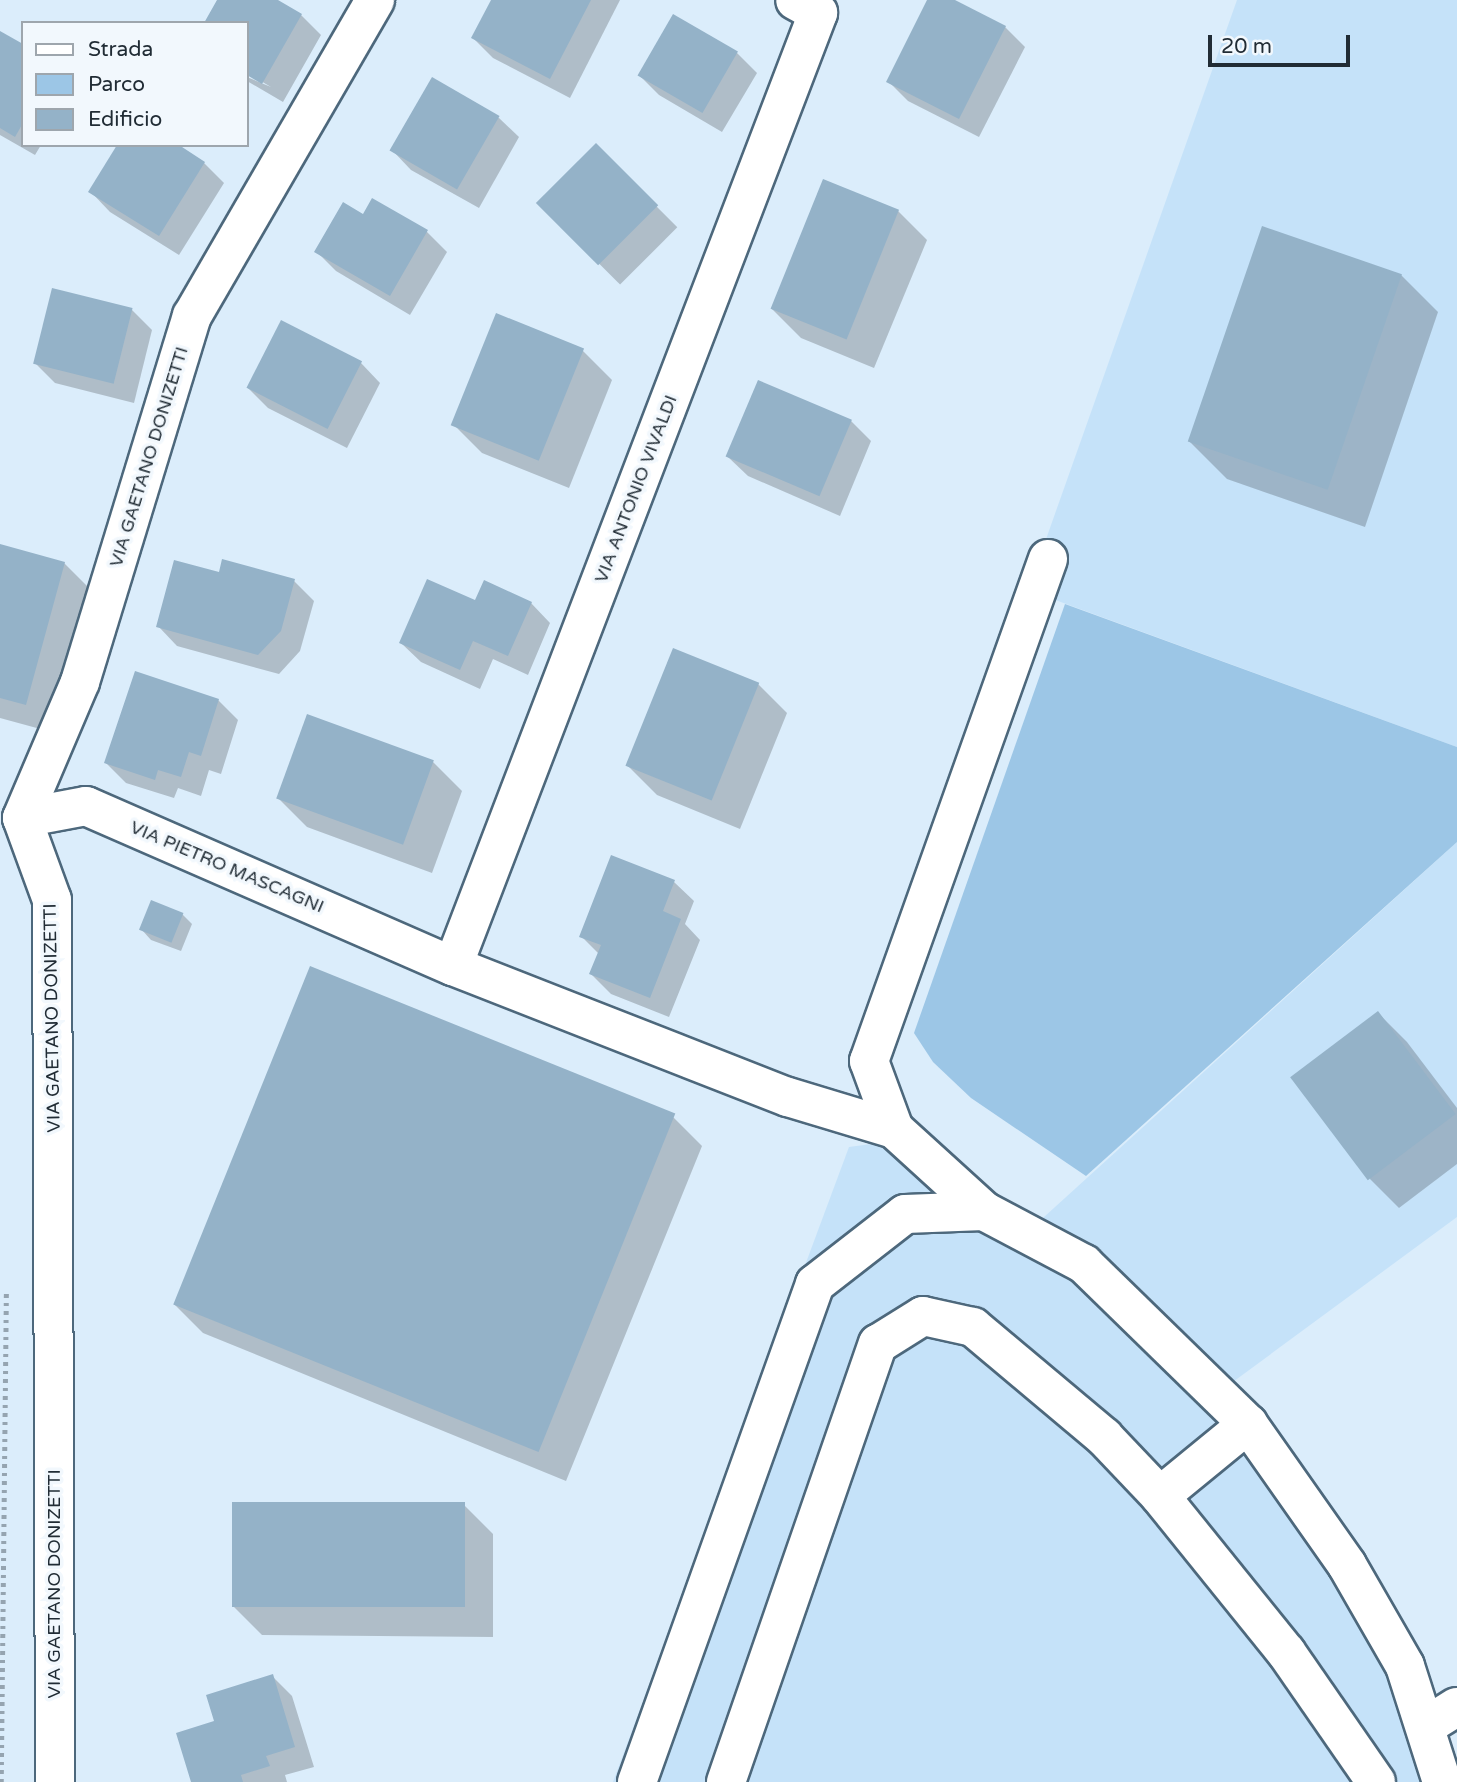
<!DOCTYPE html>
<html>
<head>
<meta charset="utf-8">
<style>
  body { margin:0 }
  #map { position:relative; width:1457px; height:1782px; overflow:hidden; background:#dbedfb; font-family:"Varela Round",sans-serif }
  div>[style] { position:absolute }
  .built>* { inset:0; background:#c5e2f9 }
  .green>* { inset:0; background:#9cc6e6 }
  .shadow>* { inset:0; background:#0003; transform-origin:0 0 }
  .building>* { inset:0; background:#94b2c8; transform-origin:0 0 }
  .path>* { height:4.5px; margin-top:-2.25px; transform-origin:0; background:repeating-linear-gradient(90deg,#95a4b0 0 3.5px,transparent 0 8.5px) }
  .roads { filter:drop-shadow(2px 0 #4d687c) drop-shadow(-2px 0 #4d687c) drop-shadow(0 2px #4d687c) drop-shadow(0 -2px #4d687c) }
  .minor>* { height:38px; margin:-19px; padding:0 19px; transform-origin:19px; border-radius:19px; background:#fff }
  span { translate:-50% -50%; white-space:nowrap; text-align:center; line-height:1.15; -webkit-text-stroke:7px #f2f8fd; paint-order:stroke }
  .street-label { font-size:18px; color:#212c35 }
  .legend { position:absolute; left:21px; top:21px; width:228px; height:126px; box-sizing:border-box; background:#f2f8fd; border:2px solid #9ea6ad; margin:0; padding:9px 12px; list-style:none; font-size:21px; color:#212c35 }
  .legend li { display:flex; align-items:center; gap:14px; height:35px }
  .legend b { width:35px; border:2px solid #9ea6ad }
  .scale { position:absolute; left:1208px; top:35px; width:142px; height:32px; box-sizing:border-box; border:4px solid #212c35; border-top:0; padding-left:9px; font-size:21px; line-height:24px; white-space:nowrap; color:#212c35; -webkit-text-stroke:5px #f2f8fd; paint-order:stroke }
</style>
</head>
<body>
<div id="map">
  <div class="built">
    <i style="clip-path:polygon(1237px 0,1457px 0,1457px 747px,1028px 590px)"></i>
    <i style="clip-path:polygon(1457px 842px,1457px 1217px,1226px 1387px,1033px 1227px)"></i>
    <i style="clip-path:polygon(886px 1142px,1075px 1269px,1227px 1418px,1382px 1646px,1433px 1782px,613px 1782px,849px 1147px)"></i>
  </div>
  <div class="green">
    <i style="clip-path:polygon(1065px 604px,1457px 747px,1457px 842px,1086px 1176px,971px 1098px,933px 1062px,914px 1033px)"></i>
  </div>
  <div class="shadow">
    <i style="clip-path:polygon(219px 0,275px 0,301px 15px,321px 35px,283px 102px,247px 81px,247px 77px,271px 87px,247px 73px,247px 23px)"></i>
    <i style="clip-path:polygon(493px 0,620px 0,570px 98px,493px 58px,473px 38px)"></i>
    <i style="clip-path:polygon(929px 0,951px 0,1005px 27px,1025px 47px,979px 137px,908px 101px,888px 81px)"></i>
    <i style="clip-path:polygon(0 33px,23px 46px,23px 145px,41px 145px,35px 155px,0 135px)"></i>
    <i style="clip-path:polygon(737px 53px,757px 73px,722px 132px,659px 95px,639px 75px)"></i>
    <i style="clip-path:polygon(432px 79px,499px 118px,519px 137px,479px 208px,411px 170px,392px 150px)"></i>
    <i style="left:596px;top:146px;width:115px;height:81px;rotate:45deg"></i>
    <i style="clip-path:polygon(204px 163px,224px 183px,179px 255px,110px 212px,91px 192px)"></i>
    <i style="clip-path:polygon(898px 211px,927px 240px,874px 368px,801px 338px,772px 309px)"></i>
    <i style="clip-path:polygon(364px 216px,427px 232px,447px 252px,410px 315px,336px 271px,316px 251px)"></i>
    <i style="clip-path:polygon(1401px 275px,1438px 312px,1365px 527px,1227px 479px,1190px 442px)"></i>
    <i style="clip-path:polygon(132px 310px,152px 330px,134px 403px,55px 383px,35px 363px)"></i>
    <i style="clip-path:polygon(497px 316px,583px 351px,612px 380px,569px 488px,482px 453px,453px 424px)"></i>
    <i style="clip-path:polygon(361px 363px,380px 383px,347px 448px,268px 408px,248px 388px)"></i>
    <i style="clip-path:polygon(851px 421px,871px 441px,840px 516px,748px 476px,728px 457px)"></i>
    <i style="clip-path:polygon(0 546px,64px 563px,93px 592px,55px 733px,0 718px)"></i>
    <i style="clip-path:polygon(220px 575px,294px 581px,314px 601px,300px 651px,279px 674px,177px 646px,158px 626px)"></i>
    <i style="clip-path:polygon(476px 602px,531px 603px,550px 623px,528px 675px,493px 659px,480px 689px,421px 662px,401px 643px)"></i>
    <i style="clip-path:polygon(758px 684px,787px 713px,740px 829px,657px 795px,628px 766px)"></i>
    <i style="clip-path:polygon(218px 700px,238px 720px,221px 774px,209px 770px,201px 796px,178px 788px,174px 798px,126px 783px,106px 763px)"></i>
    <i style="clip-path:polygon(433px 762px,462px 791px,432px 873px,307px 827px,278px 798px)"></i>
    <i style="clip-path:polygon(674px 882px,694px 901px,685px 924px,700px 940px,669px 1017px,611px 994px,591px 974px,599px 954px,581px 936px)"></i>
    <i style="clip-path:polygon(182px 914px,192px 924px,181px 951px,151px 940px,142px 930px)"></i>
    <i style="clip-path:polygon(1378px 1013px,1407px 1042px,1457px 1108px,1457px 1164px,1399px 1208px,1370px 1179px)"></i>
    <i style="clip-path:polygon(673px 1117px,702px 1146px,566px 1481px,203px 1333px,174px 1304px)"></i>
    <i style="clip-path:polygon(464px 1505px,493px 1534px,493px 1637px,262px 1635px,233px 1606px)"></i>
    <i style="clip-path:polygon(272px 1676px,292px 1696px,314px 1767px,285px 1775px,287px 1782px,193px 1782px)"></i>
  </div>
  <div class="building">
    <i style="clip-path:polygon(217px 0,278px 0,302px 14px,262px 84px,247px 75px,247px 23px,204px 23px)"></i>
    <i style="clip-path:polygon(491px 0,591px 0,550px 79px,471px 38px)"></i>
    <i style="clip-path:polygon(927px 0,955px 0,1006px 26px,959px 119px,886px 82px)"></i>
    <i style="left:673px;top:14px;width:75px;height:71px;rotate:30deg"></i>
    <i style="clip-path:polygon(0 31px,23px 44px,23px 123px,15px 137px,0 128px)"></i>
    <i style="left:432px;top:77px;width:78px;height:85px;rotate:30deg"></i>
    <i style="left:596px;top:143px;width:88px;height:85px;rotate:45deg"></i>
    <i style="clip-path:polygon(117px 145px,179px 145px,205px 162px,159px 236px,88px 192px)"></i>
    <i style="left:823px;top:179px;width:82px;height:140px;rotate:22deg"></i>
    <i style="clip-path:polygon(372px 198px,428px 230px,390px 296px,314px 252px,343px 202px,363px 214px)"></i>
    <i style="left:1262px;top:226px;width:148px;height:228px;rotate:19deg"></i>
    <i style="left:52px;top:288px;width:83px;height:78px;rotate:14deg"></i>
    <i style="left:496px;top:313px;width:95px;height:121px;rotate:22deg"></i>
    <i style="left:281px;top:320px;width:91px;height:76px;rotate:27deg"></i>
    <i style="left:758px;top:380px;width:102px;height:83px;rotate:23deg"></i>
    <i style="clip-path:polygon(0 544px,65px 562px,26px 705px,0 698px)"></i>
    <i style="clip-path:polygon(222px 559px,295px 579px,281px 631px,258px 655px,156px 627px,174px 560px,219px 572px)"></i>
    <i style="clip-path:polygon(427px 579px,475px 600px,484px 580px,532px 602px,508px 656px,473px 641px,460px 670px,399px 643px)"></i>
    <i style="left:673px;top:648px;width:93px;height:127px;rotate:22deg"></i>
    <i style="clip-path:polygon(135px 671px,219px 699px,201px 756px,189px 752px,181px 777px,158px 770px,155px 780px,104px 763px)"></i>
    <i style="left:307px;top:714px;width:135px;height:90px;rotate:20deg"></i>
    <i style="clip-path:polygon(611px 855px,675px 880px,663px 911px,681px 919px,650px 998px,589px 974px,601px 945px,579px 937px)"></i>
    <i style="left:151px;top:900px;width:35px;height:32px;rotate:22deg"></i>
    <i style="left:310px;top:966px;width:394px;height:365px;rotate:22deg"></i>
    <i style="left:1378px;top:1011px;width:129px;height:110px;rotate:53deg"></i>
    <i style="left:232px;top:1502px;width:233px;height:105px"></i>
    <i style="clip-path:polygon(273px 1674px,295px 1747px,266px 1756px,270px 1766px,241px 1775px,243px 1782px,191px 1782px,176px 1733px,214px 1721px,206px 1695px)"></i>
  </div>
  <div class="path">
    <i style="left:1px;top:1782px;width:489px;rotate:-89.4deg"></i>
  </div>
  <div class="roads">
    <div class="minor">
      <i style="left:1048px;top:559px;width:533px;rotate:109.62deg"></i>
      <i style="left:869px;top:1061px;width:72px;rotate:69.8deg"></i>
      <i style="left:894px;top:1129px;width:122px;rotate:42.3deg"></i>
      <i style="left:984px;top:1211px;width:113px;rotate:27.9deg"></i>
      <i style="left:1084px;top:1264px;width:229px;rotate:44.3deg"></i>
      <i style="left:1248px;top:1424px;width:172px;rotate:54.9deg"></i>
      <i style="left:1347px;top:1565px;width:116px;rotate:60.1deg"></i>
      <i style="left:1405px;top:1666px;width:122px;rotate:72.3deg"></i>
      <i style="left:22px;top:818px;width:65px;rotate:-10.6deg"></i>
      <i style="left:86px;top:806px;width:400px;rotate:23.6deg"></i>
      <i style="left:453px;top:966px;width:360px;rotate:21.4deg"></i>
      <i style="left:788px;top:1097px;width:111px;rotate:16.8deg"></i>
      <i style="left:453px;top:966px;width:1021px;rotate:-69.04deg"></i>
      <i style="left:818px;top:13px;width:26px;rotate:-151deg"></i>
      <i style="left:1160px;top:1496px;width:114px;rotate:-39.3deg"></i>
      <i style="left:1426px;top:1726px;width:36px;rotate:-32deg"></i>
      <i style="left:55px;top:1782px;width:882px;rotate:-90.19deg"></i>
      <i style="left:52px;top:900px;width:87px;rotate:-110.1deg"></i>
      <i style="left:22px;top:818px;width:148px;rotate:-66.9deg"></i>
      <i style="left:80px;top:682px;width:383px;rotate:-73deg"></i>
      <i style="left:192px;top:316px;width:365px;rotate:-59.9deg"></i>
      <i style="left:637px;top:1782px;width:529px;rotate:-70.33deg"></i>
      <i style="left:815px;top:1284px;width:114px;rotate:-37.9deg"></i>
      <i style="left:905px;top:1214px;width:79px;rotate:-2.2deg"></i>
      <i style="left:726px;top:1782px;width:464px;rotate:-70.9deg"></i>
      <i style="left:878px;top:1344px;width:53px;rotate:-31.9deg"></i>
      <i style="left:923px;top:1316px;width:51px;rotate:12.4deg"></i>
      <i style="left:973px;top:1327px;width:171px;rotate:40deg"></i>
      <i style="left:1104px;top:1437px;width:81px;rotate:46.5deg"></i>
      <i style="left:1160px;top:1496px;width:201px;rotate:51.1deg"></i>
      <i style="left:1286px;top:1652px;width:158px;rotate:55.3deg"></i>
    </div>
  </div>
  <div class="street-label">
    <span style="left:149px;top:457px;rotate:-73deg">VIA GAETANO DONIZETTI</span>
    <span style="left:636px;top:489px;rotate:-69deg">VIA ANTONIO VIVALDI</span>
    <span style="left:227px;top:867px;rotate:23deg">VIA PIETRO MASCAGNI</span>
    <span style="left:52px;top:1018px;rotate:-91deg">VIA GAETANO DONIZETTI</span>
    <span style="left:54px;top:1584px;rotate:-90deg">VIA GAETANO DONIZETTI</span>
  </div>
  <ul class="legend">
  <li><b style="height:9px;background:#fff"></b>Strada</li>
  <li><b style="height:19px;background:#9cc6e6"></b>Parco</li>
  <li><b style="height:19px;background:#94b2c8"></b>Edificio</li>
  </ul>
  <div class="scale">20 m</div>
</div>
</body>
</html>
